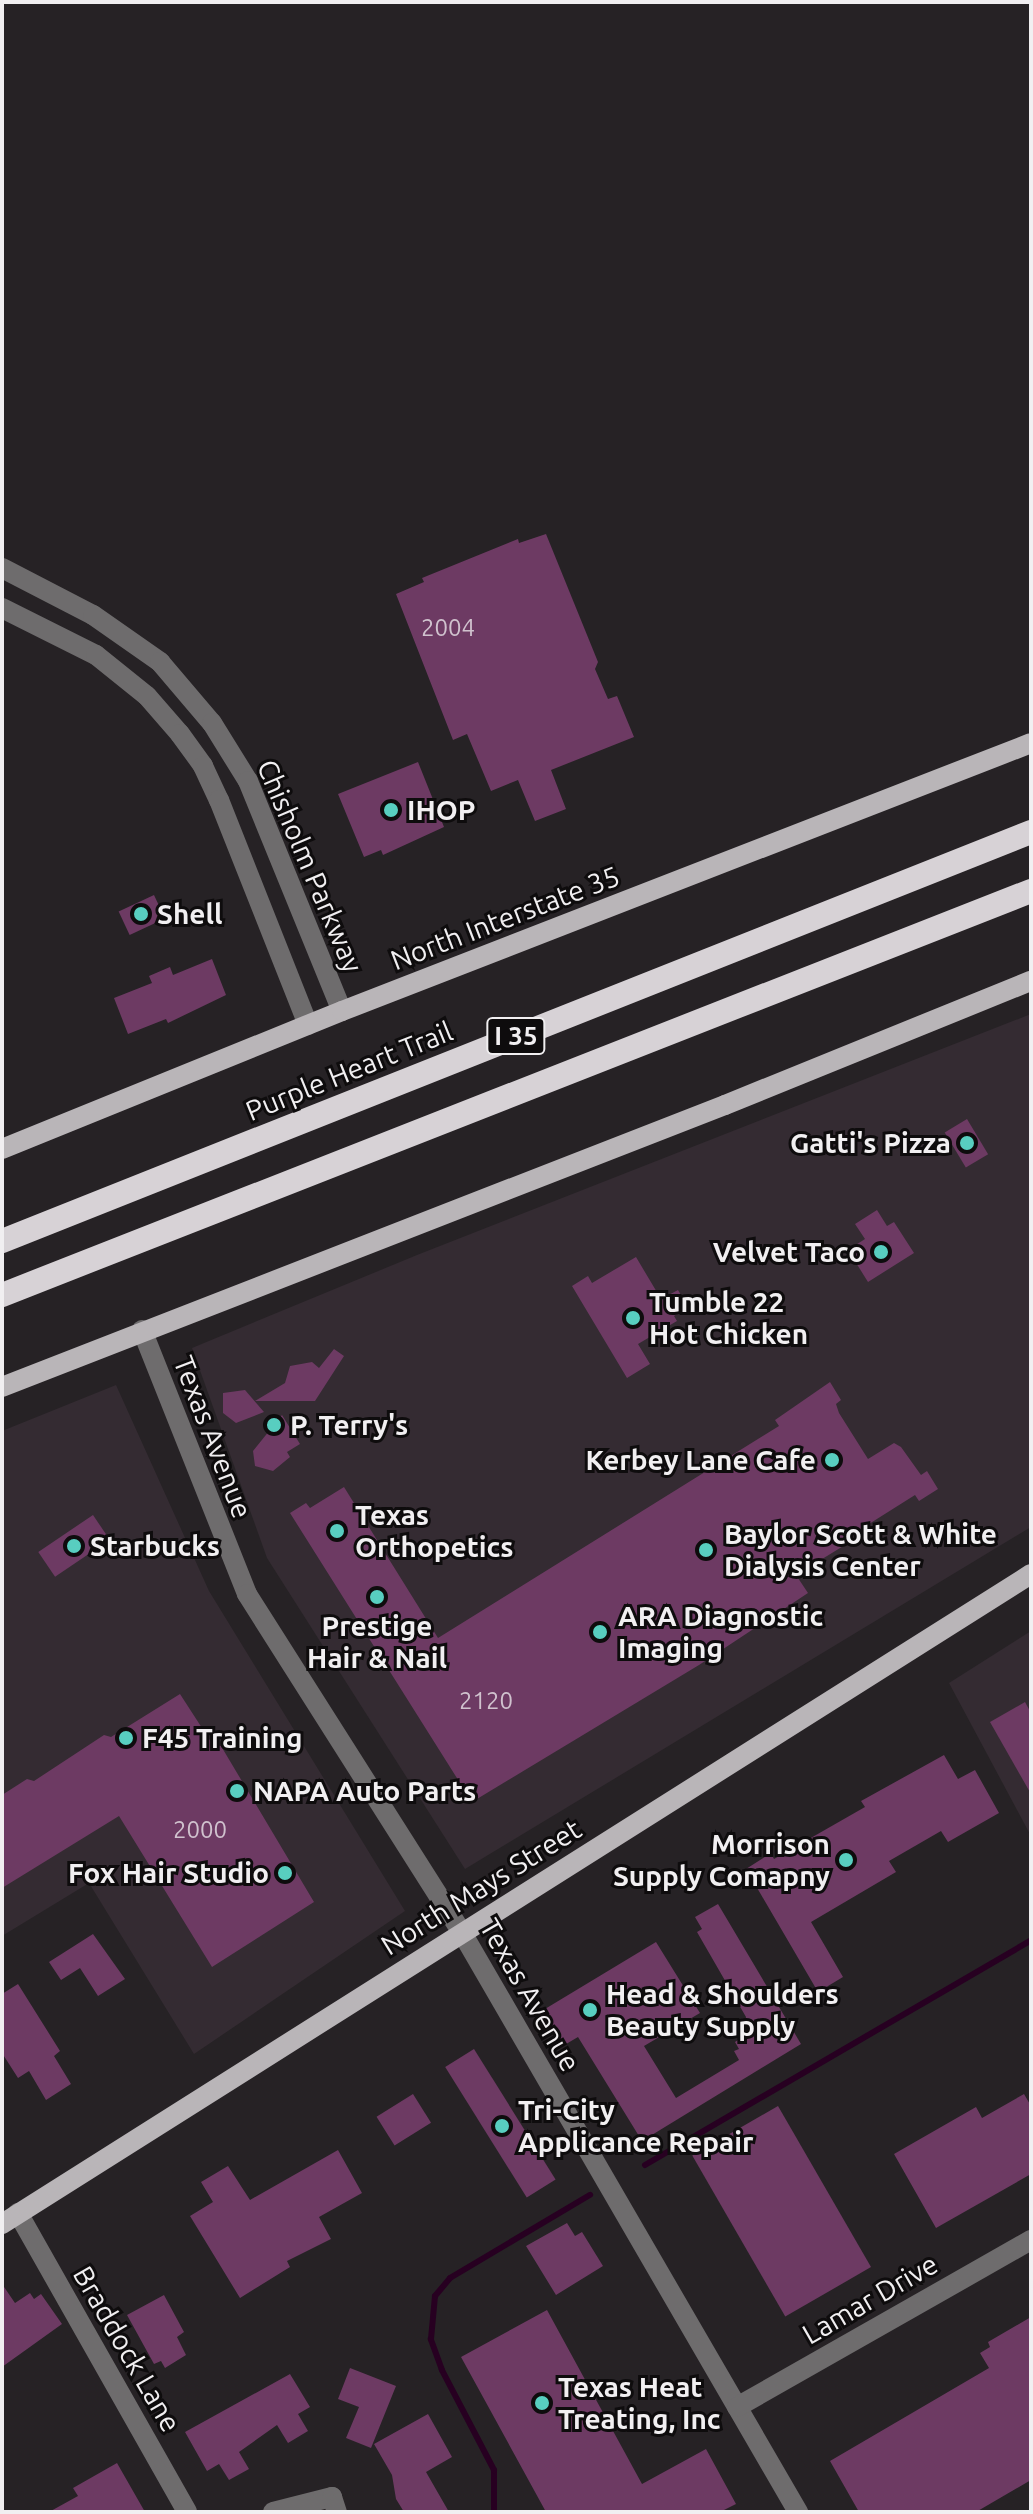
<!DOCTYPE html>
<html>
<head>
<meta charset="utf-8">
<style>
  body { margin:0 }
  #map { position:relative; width:1033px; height:2514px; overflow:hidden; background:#262225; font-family:Ubuntu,sans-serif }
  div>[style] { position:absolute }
  .built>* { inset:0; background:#342b32 }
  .stream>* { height:6px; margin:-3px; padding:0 3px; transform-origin:3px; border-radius:3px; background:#270021 }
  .building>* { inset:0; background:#6d3a63; transform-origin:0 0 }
  .minor>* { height:20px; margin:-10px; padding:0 10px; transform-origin:10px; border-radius:10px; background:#6e6c6d }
  .major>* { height:20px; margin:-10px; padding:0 10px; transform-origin:10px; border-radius:10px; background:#b9b5b8 }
  .highway>* { height:24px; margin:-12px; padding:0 12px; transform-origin:12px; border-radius:12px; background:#d7d2d6 }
  .dots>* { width:22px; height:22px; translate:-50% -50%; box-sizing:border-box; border:4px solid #0e0c0d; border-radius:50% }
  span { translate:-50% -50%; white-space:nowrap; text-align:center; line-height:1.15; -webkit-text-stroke:6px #0e0c0d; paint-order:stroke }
  .number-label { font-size:24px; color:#d0c2ce }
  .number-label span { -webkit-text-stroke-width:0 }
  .shield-label span { padding:2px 6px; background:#0e0c0d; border:2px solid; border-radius:6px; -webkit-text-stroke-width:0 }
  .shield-label { font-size:26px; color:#f1eff1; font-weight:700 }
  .poi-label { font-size:28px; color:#f1eff1; font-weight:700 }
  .left { translate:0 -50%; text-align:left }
  .right { translate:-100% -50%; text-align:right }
  .street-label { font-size:28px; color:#f1eff1 }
  .frame { position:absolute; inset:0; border:4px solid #f1eff1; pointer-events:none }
</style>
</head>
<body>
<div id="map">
  <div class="built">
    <i style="clip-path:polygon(1031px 1014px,1031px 1527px,465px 1869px,267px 1558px,192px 1348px,417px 1255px)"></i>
    <i style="clip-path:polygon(116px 1385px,209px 1591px,405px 1911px,194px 2054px,89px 1883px,2px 1936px,2px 1431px)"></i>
    <i style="clip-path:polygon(1031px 1631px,1031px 1836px,949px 1683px)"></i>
  </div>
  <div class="stream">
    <i style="left:645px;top:2165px;width:447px;rotate:-30.2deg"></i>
    <i style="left:494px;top:2512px;width:42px;rotate:-90deg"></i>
    <i style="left:494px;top:2470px;width:113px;rotate:-117.5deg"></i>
    <i style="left:442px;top:2370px;width:33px;rotate:-110deg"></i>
    <i style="left:431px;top:2339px;width:43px;rotate:-84.7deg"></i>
    <i style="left:435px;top:2296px;width:23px;rotate:-50deg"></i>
    <i style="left:450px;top:2278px;width:163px;rotate:-30.7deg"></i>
  </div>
  <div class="building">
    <i style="clip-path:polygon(546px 534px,598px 662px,595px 669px,608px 699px,617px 696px,634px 737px,551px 770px,566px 809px,535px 821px,518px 780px,491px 791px,467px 734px,453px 740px,396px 594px,424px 582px,422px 578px,518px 539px,519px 543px)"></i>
    <i style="clip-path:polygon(418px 762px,444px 827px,383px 855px,381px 850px,364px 857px,338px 794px)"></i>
    <i style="left:154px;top:895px;width:26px;height:39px;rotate:65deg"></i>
    <i style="clip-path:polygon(212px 959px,226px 995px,168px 1023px,166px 1019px,128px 1034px,114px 998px,152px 983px,149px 976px,170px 967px,173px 975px)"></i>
    <i style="left:967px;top:1119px;width:41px;height:26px;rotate:59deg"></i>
    <i style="clip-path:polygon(877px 1210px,887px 1226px,894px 1222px,914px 1253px,868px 1282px,848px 1250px,865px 1239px,855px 1224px)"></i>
    <i style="clip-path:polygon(636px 1257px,661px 1299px,678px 1290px,688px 1307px,674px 1316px,677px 1321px,638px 1344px,650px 1364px,627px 1378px,572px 1286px,588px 1276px,592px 1283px)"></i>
    <i style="clip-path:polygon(334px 1349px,344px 1356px,315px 1401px,255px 1401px,285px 1383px,290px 1366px,312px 1362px,319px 1368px)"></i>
    <i style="clip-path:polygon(830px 1382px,841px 1400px,836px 1404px,839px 1413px,868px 1459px,894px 1443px,901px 1447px,921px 1475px,927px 1471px,938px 1489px,919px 1501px,915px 1495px,842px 1541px,845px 1545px,796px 1575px,808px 1593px,699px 1665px,472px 1802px,290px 1513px,306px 1503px,310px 1508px,344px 1487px,438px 1638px,779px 1426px,775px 1420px)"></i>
    <i style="clip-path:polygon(245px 1390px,264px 1412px,236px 1423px,223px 1413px,223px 1393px)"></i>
    <i style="clip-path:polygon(282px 1415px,300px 1444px,287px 1452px,290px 1457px,273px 1471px,255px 1466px,253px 1451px)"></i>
    <i style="left:93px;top:1515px;width:30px;height:66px;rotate:56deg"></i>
    <i style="clip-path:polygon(180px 1694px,213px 1745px,221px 1746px,314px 1902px,212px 1967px,119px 1816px,2px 1888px,2px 1795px,27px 1779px,34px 1781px,104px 1735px,111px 1737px)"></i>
    <i style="clip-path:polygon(1025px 1702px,1031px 1713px,1031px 1794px,990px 1722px)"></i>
    <i style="clip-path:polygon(944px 1755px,958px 1779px,975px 1770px,999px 1813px,948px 1842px,941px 1831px,889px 1861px,896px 1872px,811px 1922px,843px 1977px,818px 1992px,746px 1869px,771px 1853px,774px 1859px,865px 1807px,861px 1801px)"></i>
    <i style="clip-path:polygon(718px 1904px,801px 2044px,642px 2141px,578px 2037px,561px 2047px,540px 2012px,656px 1942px,700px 2013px,644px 2046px,676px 2098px,739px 2060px,734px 2051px,739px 2049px,735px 2042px,741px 2038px,746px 2017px,697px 1932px,702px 1929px,695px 1917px)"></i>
    <i style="clip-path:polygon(93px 1934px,125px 1979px,98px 1996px,80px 1968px,61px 1980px,49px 1962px)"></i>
    <i style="clip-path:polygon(18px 1984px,60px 2051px,54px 2056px,71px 2084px,46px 2100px,29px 2071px,18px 2078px,2px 2053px,2px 1994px)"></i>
    <i style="left:474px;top:2049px;width:154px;height:34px;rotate:58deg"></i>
    <i style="left:413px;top:2094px;width:34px;height:43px;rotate:58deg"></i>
    <i style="clip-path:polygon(1024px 2094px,1031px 2106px,1031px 2174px,936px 2228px,894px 2154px,976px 2107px,982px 2118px)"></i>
    <i style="left:778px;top:2106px;width:186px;height:99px;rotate:60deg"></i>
    <i style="clip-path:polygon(338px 2150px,362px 2193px,319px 2217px,331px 2239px,287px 2261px,290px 2267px,240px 2298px,190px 2216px,213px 2202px,201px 2182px,228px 2166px,250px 2200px)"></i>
    <i style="clip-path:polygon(567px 2223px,575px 2236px,582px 2232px,603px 2266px,556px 2295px,526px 2246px)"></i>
    <i style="clip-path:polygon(2px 2284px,15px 2303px,30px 2293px,34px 2299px,41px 2294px,62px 2324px,2px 2367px)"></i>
    <i style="clip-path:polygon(164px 2295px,184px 2332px,177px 2337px,186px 2355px,165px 2368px,161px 2361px,154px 2364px,127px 2315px)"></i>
    <i style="clip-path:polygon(547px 2310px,642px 2484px,706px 2449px,736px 2504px,720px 2512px,546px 2512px,461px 2357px)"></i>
    <i style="clip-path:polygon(1031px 2317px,1031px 2480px,976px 2512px,859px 2512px,830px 2461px,989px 2368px,980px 2353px,990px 2347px,988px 2342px)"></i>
    <i style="clip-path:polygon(350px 2368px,396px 2386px,371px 2448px,346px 2438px,359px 2407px,338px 2399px)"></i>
    <i style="clip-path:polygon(290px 2374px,310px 2407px,298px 2414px,308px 2431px,288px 2443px,277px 2425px,239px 2452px,249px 2469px,229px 2480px,219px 2464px,207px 2471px,185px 2432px)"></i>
    <i style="clip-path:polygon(428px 2414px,452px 2457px,426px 2472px,449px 2512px,404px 2512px,396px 2499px,392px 2475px,374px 2444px)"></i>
    <i style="clip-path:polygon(117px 2463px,145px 2512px,49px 2512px,78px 2496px,73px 2488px)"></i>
  </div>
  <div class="minor">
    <i style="left:2px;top:568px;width:102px;rotate:27.3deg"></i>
    <i style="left:93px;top:615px;width:82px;rotate:35deg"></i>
    <i style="left:160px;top:662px;width:80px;rotate:49.6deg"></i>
    <i style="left:212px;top:723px;width:68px;rotate:58.2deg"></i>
    <i style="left:248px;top:781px;width:248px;rotate:67.8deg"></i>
    <i style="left:2px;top:608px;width:105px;rotate:26.6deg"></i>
    <i style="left:96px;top:655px;width:65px;rotate:38.8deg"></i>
    <i style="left:147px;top:696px;width:50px;rotate:49deg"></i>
    <i style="left:180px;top:734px;width:39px;rotate:54deg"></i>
    <i style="left:203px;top:766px;width:38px;rotate:65deg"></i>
    <i style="left:219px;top:800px;width:242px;rotate:68.4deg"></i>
    <i style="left:142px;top:1330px;width:284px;rotate:68.3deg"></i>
    <i style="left:247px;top:1594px;width:399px;rotate:57.6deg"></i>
    <i style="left:461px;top:1931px;width:672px;rotate:59.88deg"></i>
    <i style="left:18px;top:2213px;width:343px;rotate:60.5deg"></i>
    <i style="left:737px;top:2407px;width:338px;rotate:-29.6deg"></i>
    <i style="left:273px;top:2512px;width:61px;rotate:-14.3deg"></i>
    <i style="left:332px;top:2497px;width:16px;rotate:72deg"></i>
  </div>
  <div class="major">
    <i style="left:2px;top:1149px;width:367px;rotate:-22.1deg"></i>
    <i style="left:342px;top:1011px;width:739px;rotate:-21.25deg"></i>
    <i style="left:2px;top:1387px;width:776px;rotate:-21.31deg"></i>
    <i style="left:725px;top:1105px;width:330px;rotate:-22.1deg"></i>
    <i style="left:2px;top:2224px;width:1217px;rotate:-32.28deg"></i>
  </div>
  <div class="highway">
    <i style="left:2px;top:1241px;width:1107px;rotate:-21.68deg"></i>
    <i style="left:2px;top:1295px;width:1105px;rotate:-21.44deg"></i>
  </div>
  <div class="dots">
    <i style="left:391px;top:810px;background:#58cec0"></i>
    <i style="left:141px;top:914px;background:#58cec0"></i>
    <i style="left:967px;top:1143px;background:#58cec0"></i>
    <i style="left:881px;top:1252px;background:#58cec0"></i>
    <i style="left:633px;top:1318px;background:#58cec0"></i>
    <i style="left:274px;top:1425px;background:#58cec0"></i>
    <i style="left:832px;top:1460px;background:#58cec0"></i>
    <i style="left:337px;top:1531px;background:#58cec0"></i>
    <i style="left:74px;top:1546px;background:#58cec0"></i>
    <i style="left:706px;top:1550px;background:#58cec0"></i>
    <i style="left:377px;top:1597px;background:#58cec0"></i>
    <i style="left:600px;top:1632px;background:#58cec0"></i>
    <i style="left:126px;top:1738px;background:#58cec0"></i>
    <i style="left:237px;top:1791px;background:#58cec0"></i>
    <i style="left:846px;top:1860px;background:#58cec0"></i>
    <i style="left:285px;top:1873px;background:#58cec0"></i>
    <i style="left:590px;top:2010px;background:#58cec0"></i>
    <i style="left:502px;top:2126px;background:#58cec0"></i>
    <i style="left:542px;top:2403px;background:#58cec0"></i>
  </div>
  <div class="number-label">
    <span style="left:448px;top:628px">2004</span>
    <span style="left:486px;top:1701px">2120</span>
    <span style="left:200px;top:1830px">2000</span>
  </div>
  <div class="shield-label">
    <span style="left:516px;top:1036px">I 35</span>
  </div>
  <div class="poi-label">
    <span class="left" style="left:407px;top:810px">IHOP</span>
    <span class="left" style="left:157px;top:914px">Shell</span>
    <span class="right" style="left:951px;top:1143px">Gatti's Pizza</span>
    <span class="right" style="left:865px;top:1252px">Velvet Taco</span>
    <span class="left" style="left:649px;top:1318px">Tumble 22<br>Hot Chicken</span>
    <span class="left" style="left:290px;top:1425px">P. Terry's</span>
    <span class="right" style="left:816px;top:1460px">Kerbey Lane Cafe</span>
    <span class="left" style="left:355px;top:1531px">Texas<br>Orthopetics</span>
    <span class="left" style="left:724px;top:1550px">Baylor Scott &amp; White<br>Dialysis Center</span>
    <span class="left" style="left:90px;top:1546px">Starbucks</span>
    <span class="left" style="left:618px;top:1632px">ARA Diagnostic<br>Imaging</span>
    <span style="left:377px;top:1642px">Prestige<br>Hair &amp; Nail</span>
    <span class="left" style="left:142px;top:1738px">F45 Training</span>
    <span class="left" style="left:253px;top:1791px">NAPA Auto Parts</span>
    <span class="right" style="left:830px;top:1860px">Morrison<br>Supply Comapny</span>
    <span class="right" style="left:269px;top:1873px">Fox Hair Studio</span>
    <span class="left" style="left:606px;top:2010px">Head &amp; Shoulders<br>Beauty Supply</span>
    <span class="left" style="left:518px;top:2126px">Tri-City<br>Applicance Repair</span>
    <span class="left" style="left:558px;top:2403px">Texas Heat<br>Treating, Inc</span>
  </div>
  <div class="street-label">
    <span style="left:310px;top:866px;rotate:67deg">Chisholm Parkway</span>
    <span style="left:505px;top:918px;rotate:-21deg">North Interstate 35</span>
    <span style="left:349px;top:1071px;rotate:-22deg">Purple Heart Trail</span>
    <span style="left:213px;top:1437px;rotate:69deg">Texas Avenue</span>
    <span style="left:481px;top:1887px;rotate:-32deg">North Mays Street</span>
    <span style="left:530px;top:1995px;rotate:60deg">Texas Avenue</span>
    <span style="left:870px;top:2299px;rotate:-30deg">Lamar Drive</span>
    <span style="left:127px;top:2349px;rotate:60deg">Braddock Lane</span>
  </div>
  <div class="frame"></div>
</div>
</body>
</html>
